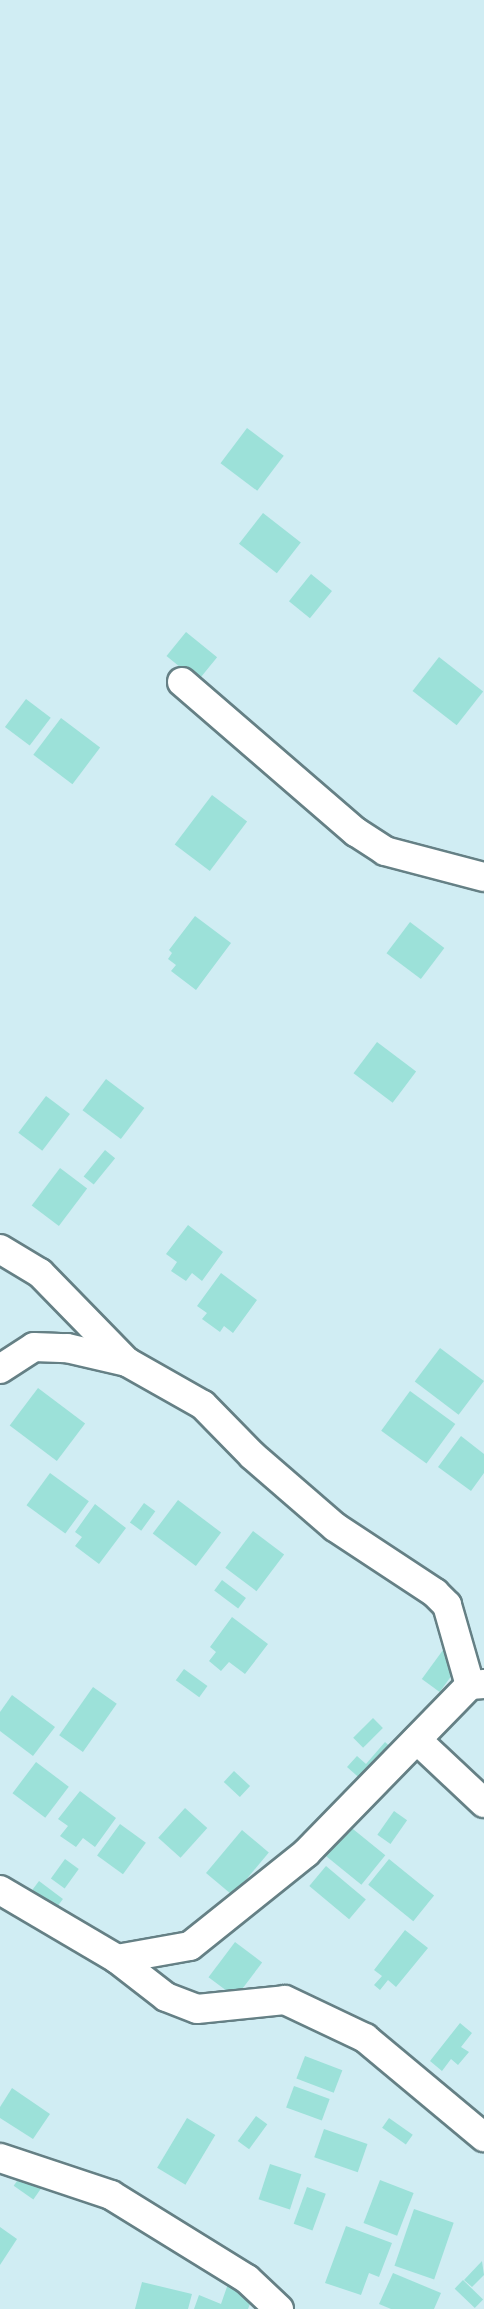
<!DOCTYPE html>
<html>
<head>
<meta charset="utf-8">
<style>
  body { margin:0 }
  #map { position:relative; width:484px; height:2309px; overflow:hidden; background:#d0edf3; font-family:"Sofia Sans Condensed",sans-serif }
  div>[style] { position:absolute }
  .building>* { inset:0; background:#9ce1d9; transform-origin:0 0 }
  .roads { filter:drop-shadow(2px 0 #658085) drop-shadow(-2px 0 #658085) drop-shadow(0 2px #658085) drop-shadow(0 -2px #658085) }
  .street>* { height:28px; margin:-14px; padding:0 14px; transform-origin:14px; border-radius:14px; background:#fff }
  span { translate:-50% -50%; white-space:nowrap; text-align:center; line-height:1.15; -webkit-text-stroke:4.5px #e2f9fe; paint-order:stroke }
</style>
</head>
<body>
<div id="map">
  <div class="building">
    <i style="left:247px;top:428px;width:46px;height:44px;rotate:37deg"></i>
    <i style="left:263px;top:513px;width:48px;height:39px;rotate:38deg"></i>
    <i style="left:311px;top:574px;width:27px;height:35px;rotate:39deg"></i>
    <i style="left:186px;top:632px;width:40px;height:31px;rotate:39deg"></i>
    <i style="left:439px;top:657px;width:56px;height:43px;rotate:38deg"></i>
    <i style="left:26px;top:699px;width:31px;height:35px;rotate:37deg"></i>
    <i style="left:61px;top:718px;width:49px;height:46px;rotate:37deg"></i>
    <i style="left:212px;top:795px;width:44px;height:62px;rotate:37deg"></i>
    <i style="clip-path:polygon(195px 916px,231px 943px,196px 990px,171px 971px,176px 965px,168px 959px,172px 953px,169px 950px)"></i>
    <i style="left:410px;top:922px;width:43px;height:39px;rotate:37deg"></i>
    <i style="left:377px;top:1042px;width:49px;height:39px;rotate:37deg"></i>
    <i style="left:106px;top:1079px;width:48px;height:39px;rotate:37deg"></i>
    <i style="left:46px;top:1096px;width:30px;height:46px;rotate:37deg"></i>
    <i style="left:105px;top:1150px;width:13px;height:34px;rotate:39deg"></i>
    <i style="left:60px;top:1168px;width:34px;height:47px;rotate:37deg"></i>
    <i style="clip-path:polygon(188px 1225px,223px 1252px,202px 1281px,192px 1273px,186px 1281px,171px 1271px,177px 1262px,166px 1254px)"></i>
    <i style="clip-path:polygon(221px 1273px,257px 1300px,233px 1333px,224px 1326px,220px 1332px,202px 1319px,207px 1313px,197px 1306px)"></i>
    <i style="left:440px;top:1348px;width:55px;height:42px;rotate:37deg"></i>
    <i style="left:38px;top:1388px;width:59px;height:47px;rotate:37deg"></i>
    <i style="left:410px;top:1391px;width:56px;height:49px;rotate:36deg"></i>
    <i style="clip-path:polygon(461px 1436px,484px 1454px,484px 1473px,471px 1491px,438px 1467px)"></i>
    <i style="left:50px;top:1473px;width:48px;height:40px;rotate:36deg"></i>
    <i style="left:178px;top:1500px;width:54px;height:42px;rotate:37deg"></i>
    <i style="left:144px;top:1503px;width:14px;height:24px;rotate:36deg"></i>
    <i style="clip-path:polygon(95px 1504px,126px 1528px,99px 1564px,75px 1546px,82px 1537px,75px 1532px)"></i>
    <i style="left:253px;top:1531px;width:39px;height:46px;rotate:37deg"></i>
    <i style="left:222px;top:1580px;width:30px;height:13px;rotate:37deg"></i>
    <i style="clip-path:polygon(232px 1617px,268px 1644px,245px 1674px,229px 1662px,221px 1671px,209px 1661px,216px 1652px,210px 1647px)"></i>
    <i style="left:443px;top:1650px;width:22px;height:36px;rotate:36deg"></i>
    <i style="left:184px;top:1669px;width:29px;height:14px;rotate:36deg"></i>
    <i style="left:93px;top:1687px;width:29px;height:59px;rotate:35deg"></i>
    <i style="clip-path:polygon(12px 1695px,55px 1727px,33px 1756px,0 1731px,0 1712px)"></i>
    <i style="left:373px;top:1718px;width:14px;height:28px;rotate:45deg"></i>
    <i style="clip-path:polygon(385px 1742px,393px 1749px,364px 1782px,347px 1767px,357px 1756px,366px 1764px)"></i>
    <i style="left:36px;top:1762px;width:41px;height:39px;rotate:37deg"></i>
    <i style="left:234px;top:1771px;width:22px;height:15px;rotate:43deg"></i>
    <i style="clip-path:polygon(80px 1791px,116px 1818px,95px 1847px,83px 1838px,76px 1847px,60px 1836px,68px 1826px,58px 1819px)"></i>
    <i style="left:185px;top:1808px;width:30px;height:40px;rotate:42deg"></i>
    <i style="left:394px;top:1811px;width:16px;height:29px;rotate:35deg"></i>
    <i style="left:120px;top:1824px;width:32px;height:39px;rotate:36deg"></i>
    <i style="left:348px;top:1825px;width:48px;height:38px;rotate:39deg"></i>
    <i style="left:242px;top:1830px;width:35px;height:56px;rotate:40deg"></i>
    <i style="left:65px;top:1859px;width:17px;height:24px;rotate:36deg"></i>
    <i style="left:389px;top:1859px;width:58px;height:33px;rotate:39deg"></i>
    <i style="left:326px;top:1866px;width:52px;height:26px;rotate:40deg"></i>
    <i style="left:39px;top:1881px;width:30px;height:19px;rotate:37deg"></i>
    <i style="clip-path:polygon(405px 1930px,428px 1948px,396px 1987px,388px 1980px,380px 1990px,374px 1985px,382px 1976px,374px 1970px)"></i>
    <i style="left:235px;top:1942px;width:34px;height:44px;rotate:37deg"></i>
    <i style="clip-path:polygon(460px 2023px,472px 2033px,461px 2047px,469px 2052px,458px 2065px,451px 2059px,442px 2071px,430px 2061px)"></i>
    <i style="left:305px;top:2056px;width:40px;height:24px;rotate:21deg"></i>
    <i style="left:294px;top:2086px;width:38px;height:23px;rotate:20deg"></i>
    <i style="clip-path:polygon(12px 2088px,50px 2114px,33px 2139px,0 2118px,0 2107px)"></i>
    <i style="left:256px;top:2116px;width:14px;height:31px;rotate:36deg"></i>
    <i style="left:187px;top:2118px;width:33px;height:58px;rotate:31deg"></i>
    <i style="left:389px;top:2118px;width:29px;height:12px;rotate:35deg"></i>
    <i style="left:324px;top:2129px;width:46px;height:30px;rotate:19deg"></i>
    <i style="left:270px;top:2164px;width:33px;height:37px;rotate:18deg"></i>
    <i style="left:24px;top:2171px;width:24px;height:18px;rotate:35deg"></i>
    <i style="left:380px;top:2180px;width:36px;height:46px;rotate:21deg"></i>
    <i style="left:307px;top:2187px;width:20px;height:39px;rotate:20deg"></i>
    <i style="left:414px;top:2209px;width:42px;height:60px;rotate:19deg"></i>
    <i style="clip-path:polygon(346px 2226px,392px 2243px,379px 2277px,369px 2273px,361px 2295px,325px 2283px)"></i>
    <i style="clip-path:polygon(0 2227px,17px 2239px,0 2265px)"></i>
    <i style="clip-path:polygon(482px 2261px,484px 2275px,472px 2287px,464px 2280px)"></i>
    <i style="clip-path:polygon(393px 2273px,441px 2293px,434px 2309px,391px 2309px,379px 2304px)"></i>
    <i style="left:463px;top:2280px;width:28px;height:12px;rotate:44deg"></i>
    <i style="clip-path:polygon(229px 2281px,255px 2291px,248px 2309px,194px 2309px,199px 2295px,221px 2304px)"></i>
    <i style="clip-path:polygon(142px 2282px,192px 2294px,188px 2309px,135px 2309px)"></i>
  </div>
  <div class="roads">
    <div class="street">
      <i style="left:182px;top:682px;width:230px;rotate:40.8deg"></i>
      <i style="left:356px;top:832px;width:35px;rotate:33deg"></i>
      <i style="left:385px;top:851px;width:102px;rotate:14.7deg"></i>
      <i style="left:0;top:1249px;width:47px;rotate:31deg"></i>
      <i style="left:40px;top:1273px;width:124px;rotate:45.7deg"></i>
      <i style="left:0;top:1369px;width:40px;rotate:-32.9deg"></i>
      <i style="left:34px;top:1347px;width:33px;rotate:2deg"></i>
      <i style="left:67px;top:1348px;width:62px;rotate:13.1deg"></i>
      <i style="left:127px;top:1362px;width:87px;rotate:29.5deg"></i>
      <i style="left:203px;top:1405px;width:71px;rotate:45.6deg"></i>
      <i style="left:253px;top:1456px;width:108px;rotate:40.9deg"></i>
      <i style="left:335px;top:1527px;width:120px;rotate:33.4deg"></i>
      <i style="left:435px;top:1593px;width:17px;rotate:45deg"></i>
      <i style="left:447px;top:1605px;width:83px;rotate:74deg"></i>
      <i style="left:417px;top:1740px;width:92px;rotate:43.2deg"></i>
      <i style="left:0;top:1890px;width:136px;rotate:30.5deg"></i>
      <i style="left:117px;top:1959px;width:62px;rotate:37.8deg"></i>
      <i style="left:166px;top:1997px;width:33px;rotate:21deg"></i>
      <i style="left:197px;top:2009px;width:88px;rotate:-5.8deg"></i>
      <i style="left:285px;top:2000px;width:89px;rotate:25.4deg"></i>
      <i style="left:365px;top:2038px;width:155px;rotate:39.8deg"></i>
      <i style="left:117px;top:1959px;width:74px;rotate:-10.1deg"></i>
      <i style="left:190px;top:1946px;width:149px;rotate:-38.7deg"></i>
      <i style="left:306px;top:1853px;width:235px;rotate:-45.7deg"></i>
      <i style="left:470px;top:1685px;width:14px;rotate:-4deg"></i>
      <i style="left:0;top:2158px;width:117px;rotate:18.4deg"></i>
      <i style="left:111px;top:2195px;width:160px;rotate:31.7deg"></i>
      <i style="left:247px;top:2279px;width:44px;rotate:43.2deg"></i>
    </div>
  </div>
</div>
</body>
</html>
